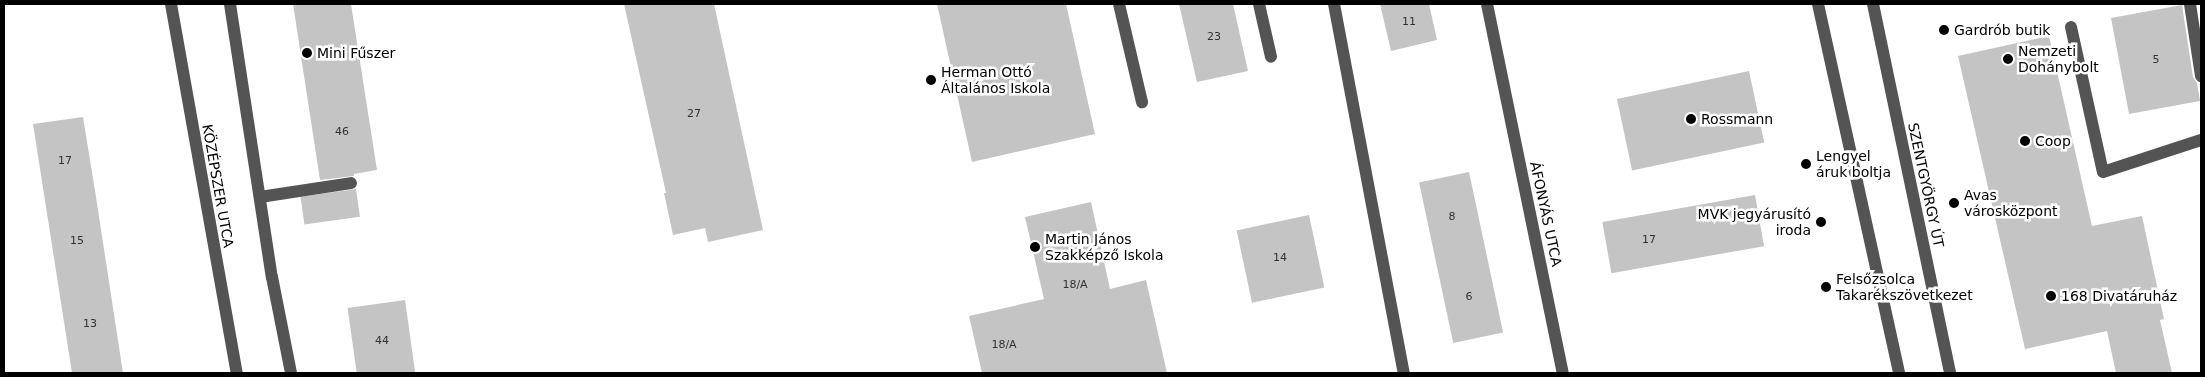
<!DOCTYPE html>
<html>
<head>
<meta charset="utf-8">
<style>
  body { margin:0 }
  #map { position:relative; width:2205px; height:377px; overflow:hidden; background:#fff; font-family:"DejaVu Sans",sans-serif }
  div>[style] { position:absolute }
  .building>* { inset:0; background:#c4c4c4; transform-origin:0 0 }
  .minor>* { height:12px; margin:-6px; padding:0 6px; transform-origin:6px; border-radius:6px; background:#545454 }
  .dots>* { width:14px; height:14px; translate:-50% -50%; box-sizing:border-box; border:2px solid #fff; border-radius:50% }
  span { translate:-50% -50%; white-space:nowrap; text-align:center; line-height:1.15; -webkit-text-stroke:5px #fff; paint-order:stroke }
  .number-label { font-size:11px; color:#313131 }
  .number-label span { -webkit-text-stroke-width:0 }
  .poi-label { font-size:14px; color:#000 }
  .left { translate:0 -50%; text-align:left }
  .right { translate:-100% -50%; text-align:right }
  .street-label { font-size:14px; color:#000 }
  .frame { position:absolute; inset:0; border:5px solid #000; pointer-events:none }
</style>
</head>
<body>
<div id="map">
  <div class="building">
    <i style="clip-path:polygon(293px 4px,351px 4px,377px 170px,354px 174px,354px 176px,320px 180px)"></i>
    <i style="clip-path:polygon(624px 4px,714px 4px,763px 230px,708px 242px,705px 228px,673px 235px,664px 193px,666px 193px)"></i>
    <i style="clip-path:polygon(937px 4px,1066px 4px,1095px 134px,972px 162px)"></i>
    <i style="clip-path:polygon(1179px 4px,1233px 4px,1248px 71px,1197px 82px)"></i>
    <i style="clip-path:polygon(1380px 4px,1429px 4px,1437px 40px,1391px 51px)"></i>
    <i style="clip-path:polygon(2182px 5px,2193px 77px,2197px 83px,2200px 101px,2129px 114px,2111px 18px)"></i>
    <i style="clip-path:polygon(2049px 36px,2092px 226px,2142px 216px,2164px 319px,2160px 320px,2172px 373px,2116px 373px,2107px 331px,2025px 349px,1958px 56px)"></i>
    <i style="left:1749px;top:71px;width:73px;height:135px;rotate:78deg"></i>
    <i style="clip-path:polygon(83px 117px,96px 197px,123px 373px,72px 373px,33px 124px)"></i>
    <i style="left:1469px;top:172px;width:164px;height:51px;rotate:78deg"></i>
    <i style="left:356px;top:189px;width:28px;height:56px;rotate:82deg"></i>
    <i style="left:1755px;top:195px;width:52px;height:155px;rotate:80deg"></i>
    <i style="clip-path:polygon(1091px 202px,1110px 289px,1146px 280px,1167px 373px,982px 373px,969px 316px,1044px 299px,1025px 217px)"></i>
    <i style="left:1309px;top:215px;width:74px;height:74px;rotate:78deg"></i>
    <i style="left:405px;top:300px;width:74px;height:58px;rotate:82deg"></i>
  </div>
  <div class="minor">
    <i style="left:171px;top:4px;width:375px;rotate:79.9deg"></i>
    <i style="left:230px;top:4px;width:276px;rotate:81.3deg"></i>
    <i style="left:272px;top:277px;width:98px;rotate:78.8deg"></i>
    <i style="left:1119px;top:4px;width:101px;rotate:76.8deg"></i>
    <i style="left:1259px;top:4px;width:54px;rotate:77.2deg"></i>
    <i style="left:1334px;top:4px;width:376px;rotate:79.3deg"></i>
    <i style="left:1487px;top:4px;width:377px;rotate:78.4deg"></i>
    <i style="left:1818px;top:4px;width:378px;rotate:77.6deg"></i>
    <i style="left:1873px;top:4px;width:377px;rotate:78.2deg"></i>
    <i style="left:2190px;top:4px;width:73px;rotate:81.3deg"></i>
    <i style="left:2071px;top:27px;width:148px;rotate:77.6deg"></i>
    <i style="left:2103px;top:172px;width:103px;rotate:-18.1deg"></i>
    <i style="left:260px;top:197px;width:92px;rotate:-8.7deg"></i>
  </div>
  <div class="dots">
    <i style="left:1944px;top:30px;background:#000"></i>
    <i style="left:307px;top:53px;background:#000"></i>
    <i style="left:2008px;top:59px;background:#000"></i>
    <i style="left:931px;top:80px;background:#000"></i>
    <i style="left:1691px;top:119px;background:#000"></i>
    <i style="left:2025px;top:141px;background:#000"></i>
    <i style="left:1806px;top:164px;background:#000"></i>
    <i style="left:1954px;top:203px;background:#000"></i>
    <i style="left:1821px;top:222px;background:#000"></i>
    <i style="left:1035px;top:247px;background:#000"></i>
    <i style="left:1826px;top:287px;background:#000"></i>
    <i style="left:2051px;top:296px;background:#000"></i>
  </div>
  <div class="number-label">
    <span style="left:1409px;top:22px">11</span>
    <span style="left:1214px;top:37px">23</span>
    <span style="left:2156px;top:60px">5</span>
    <span style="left:694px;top:114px">27</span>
    <span style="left:342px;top:132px">46</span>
    <span style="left:65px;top:161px">17</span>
    <span style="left:1452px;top:217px">8</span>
    <span style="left:1649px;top:240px">17</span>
    <span style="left:77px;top:241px">15</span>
    <span style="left:1280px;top:258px">14</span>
    <span style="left:1075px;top:285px">18/A</span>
    <span style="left:1469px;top:297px">6</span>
    <span style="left:90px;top:324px">13</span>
    <span style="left:382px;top:341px">44</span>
    <span style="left:1004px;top:345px">18/A</span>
  </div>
  <div class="poi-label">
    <span class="left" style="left:1954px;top:30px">Gardrób butik</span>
    <span class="left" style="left:2018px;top:59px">Nemzeti<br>Dohánybolt</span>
    <span class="left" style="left:317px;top:53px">Mini Fűszer</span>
    <span class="left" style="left:941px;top:80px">Herman Ottó<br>Általános Iskola</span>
    <span class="left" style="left:1701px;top:119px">Rossmann</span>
    <span class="left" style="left:2035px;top:141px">Coop</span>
    <span class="left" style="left:1816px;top:164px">Lengyel<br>áruk boltja</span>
    <span class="left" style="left:1964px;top:203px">Avas<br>városközpont</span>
    <span class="right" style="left:1811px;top:222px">MVK jegyárusító<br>iroda</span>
    <span class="left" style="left:1045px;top:247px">Martin János<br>Szakképző Iskola</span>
    <span class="left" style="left:1836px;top:287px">Felsőzsolca<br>Takarékszövetkezet</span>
    <span class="left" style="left:2061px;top:296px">168 Divatáruház</span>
  </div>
  <div class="street-label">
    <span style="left:1926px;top:185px;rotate:78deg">SZENTGYÖRGY ÚT</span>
    <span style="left:218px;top:186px;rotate:80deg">KÖZÉPSZER UTCA</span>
    <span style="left:1546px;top:214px;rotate:78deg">ÁFONYÁS UTCA</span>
  </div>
  <div class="frame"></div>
</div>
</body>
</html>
